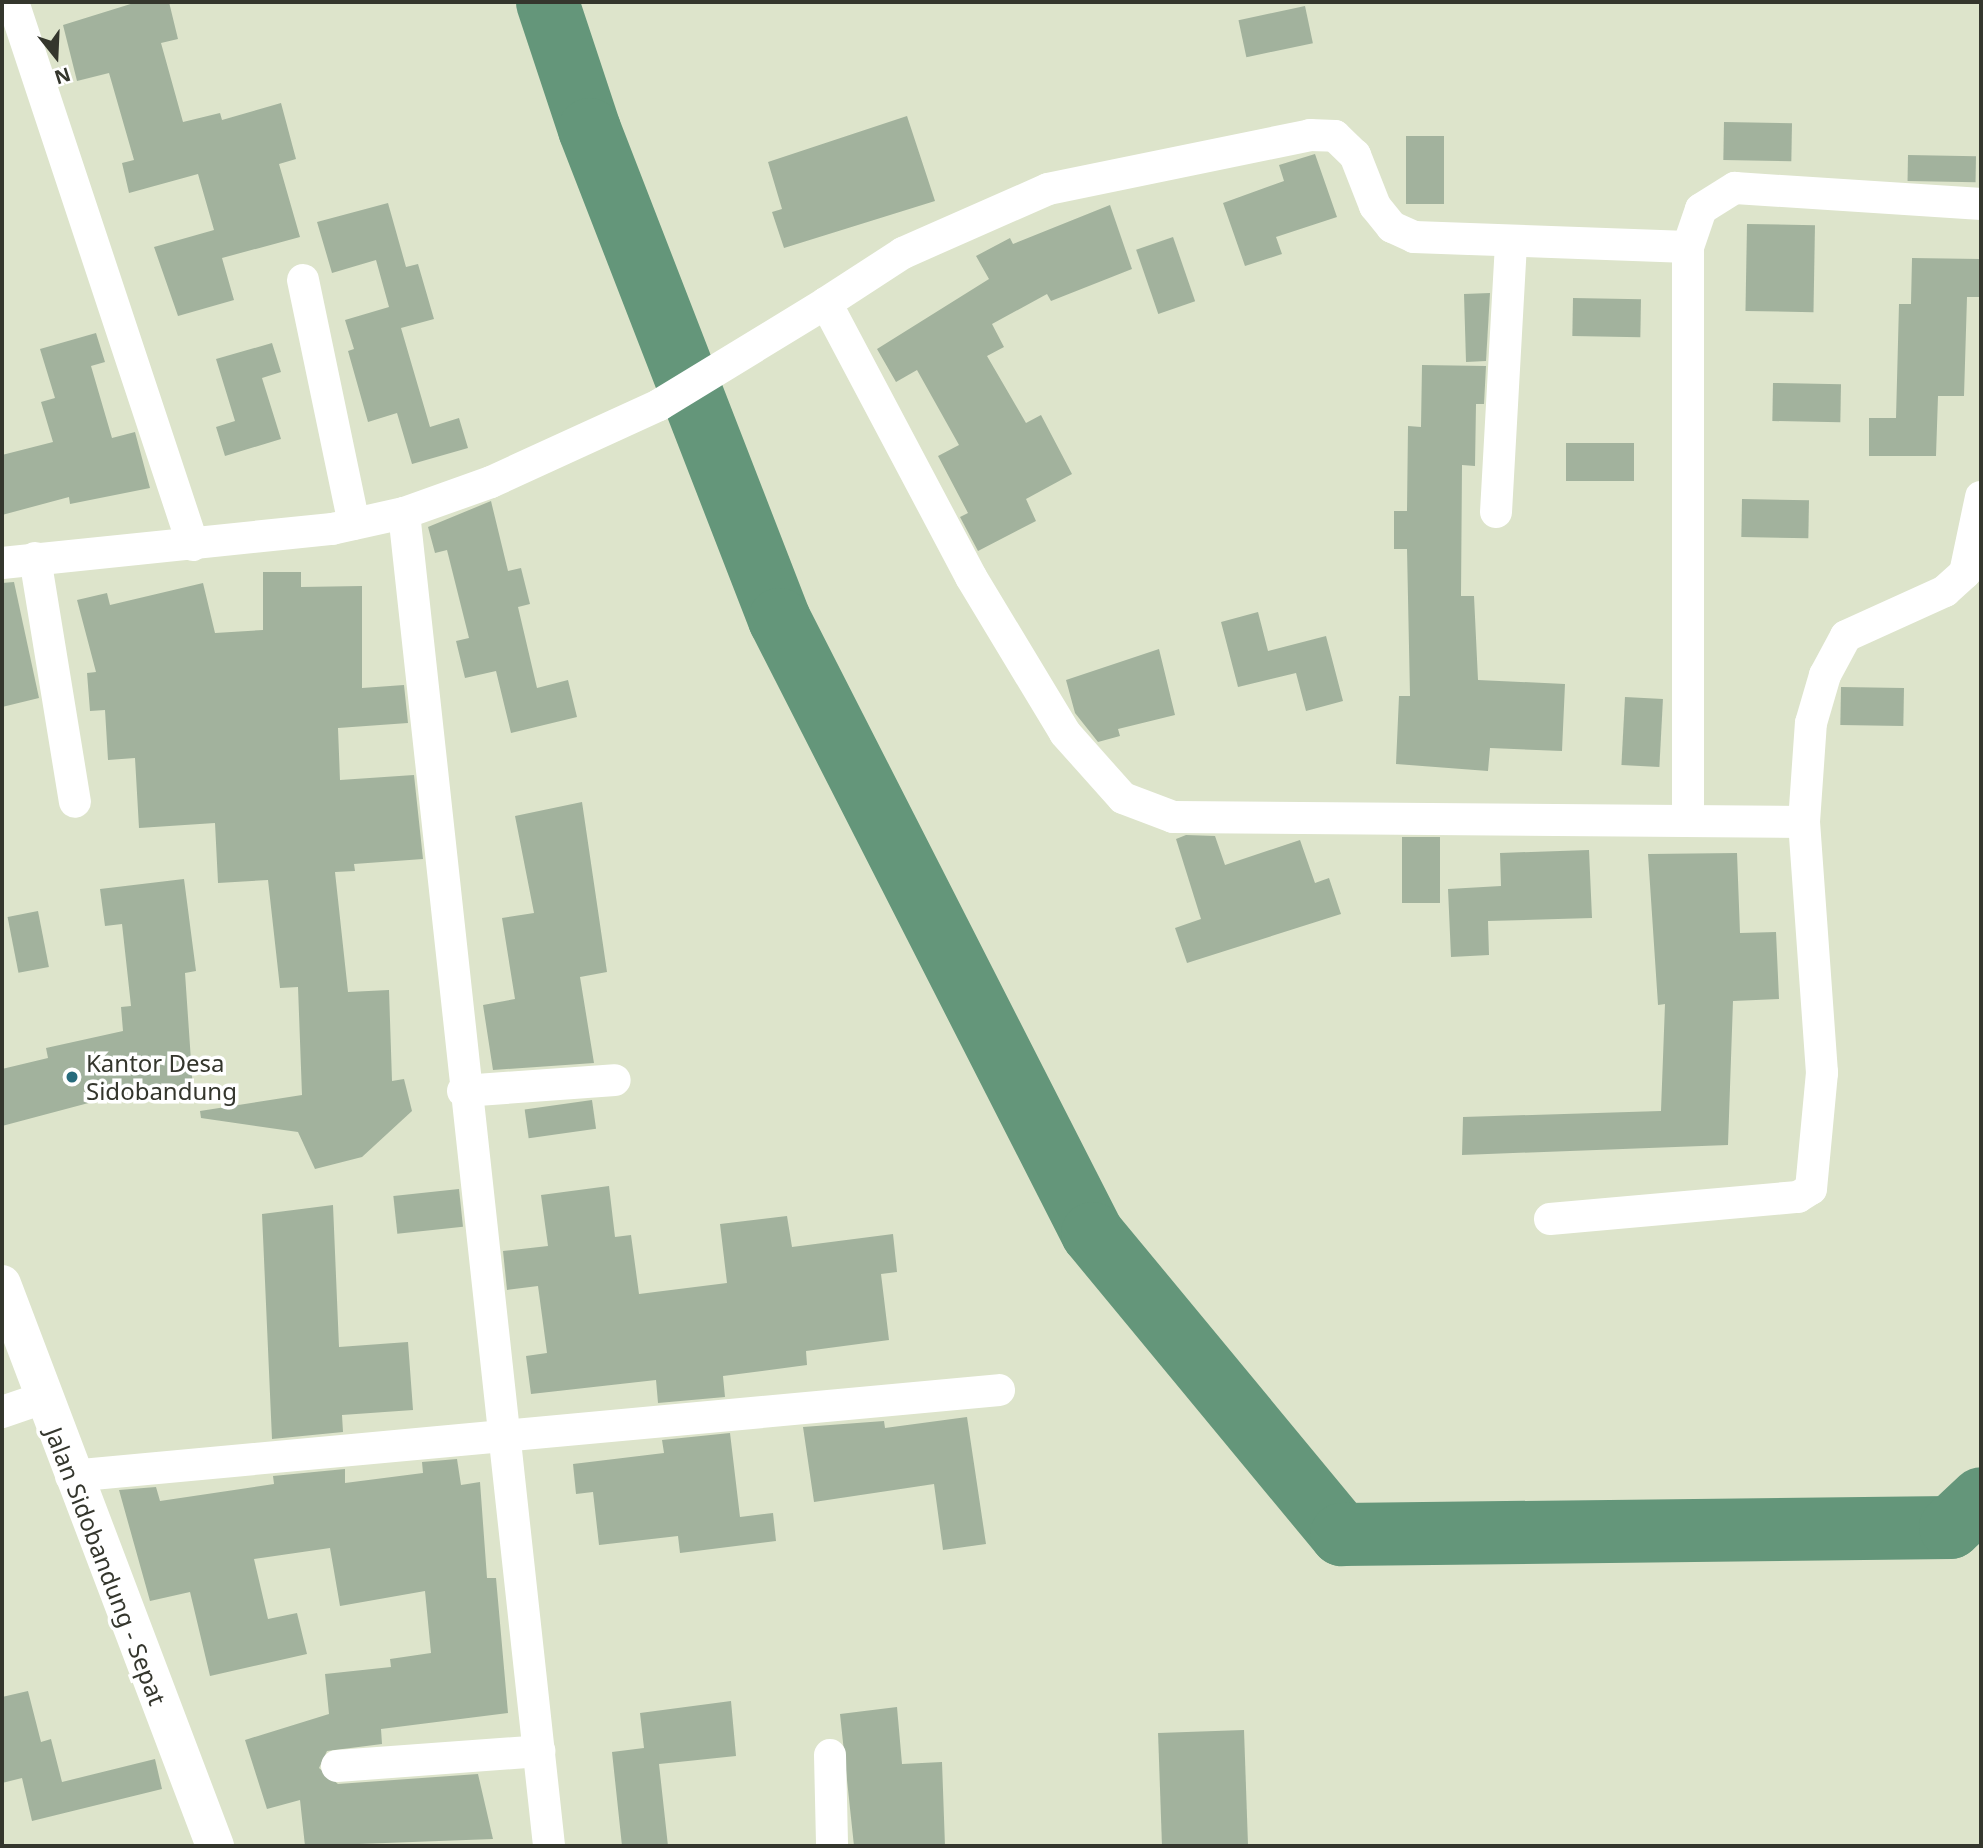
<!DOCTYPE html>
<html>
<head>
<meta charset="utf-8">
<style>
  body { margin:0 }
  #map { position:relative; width:1983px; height:1848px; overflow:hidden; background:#dde4cb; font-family:"Noto Sans",sans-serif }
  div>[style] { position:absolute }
  .river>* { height:63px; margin:-31.5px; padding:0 31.5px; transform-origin:31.5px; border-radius:31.5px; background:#64967a }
  .building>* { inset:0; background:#a2b29d; transform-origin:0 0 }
  .minor>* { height:32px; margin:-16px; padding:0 16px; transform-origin:16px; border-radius:16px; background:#fff }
  .tertiary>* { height:38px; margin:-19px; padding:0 19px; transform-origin:19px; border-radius:19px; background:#fff }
  .dots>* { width:19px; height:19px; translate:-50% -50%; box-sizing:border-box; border:4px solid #fff; border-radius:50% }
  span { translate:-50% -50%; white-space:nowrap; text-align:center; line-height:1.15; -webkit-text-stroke:7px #fff; paint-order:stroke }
  .poi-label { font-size:24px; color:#34362d }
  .left { translate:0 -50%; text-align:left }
  .street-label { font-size:24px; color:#34362d }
  .frame { position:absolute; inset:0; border:4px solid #34362d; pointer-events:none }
  .north { position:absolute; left:21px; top:21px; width:70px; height:70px; -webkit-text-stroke:5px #fff; paint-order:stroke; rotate:162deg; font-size:19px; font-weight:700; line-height:28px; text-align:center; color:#34362d }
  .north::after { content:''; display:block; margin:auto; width:24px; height:32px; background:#34362d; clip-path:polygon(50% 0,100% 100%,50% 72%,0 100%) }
</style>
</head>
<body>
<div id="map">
  <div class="river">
    <i style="left:547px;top:2px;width:134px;rotate:71.7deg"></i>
    <i style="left:589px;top:129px;width:526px;rotate:68.81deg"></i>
    <i style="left:779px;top:619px;width:689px;rotate:62.99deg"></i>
    <i style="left:1092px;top:1233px;width:391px;rotate:50.4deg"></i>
    <i style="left:1341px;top:1534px;width:609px;rotate:-0.66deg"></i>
    <i style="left:1950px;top:1527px;width:42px;rotate:-43.1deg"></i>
  </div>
  <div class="building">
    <i style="clip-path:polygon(137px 2px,169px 2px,178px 39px,161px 43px,183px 122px,220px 113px,222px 120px,281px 103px,296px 159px,279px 164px,300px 237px,222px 258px,234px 300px,178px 316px,154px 247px,214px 230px,198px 174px,129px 193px,122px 163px,134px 160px,109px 73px,77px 81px,63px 25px)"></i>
    <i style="left:1305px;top:6px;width:38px;height:68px;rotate:78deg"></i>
    <i style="clip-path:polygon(907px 116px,935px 201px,784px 248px,772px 212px,782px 209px,768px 162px)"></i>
    <i style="left:1724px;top:122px;width:68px;height:38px;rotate:1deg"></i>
    <i style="left:1406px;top:136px;width:38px;height:68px"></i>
    <i style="clip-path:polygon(1315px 154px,1337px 217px,1276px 237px,1282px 254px,1245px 266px,1223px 203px,1284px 181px,1279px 165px)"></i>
    <i style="left:1908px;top:155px;width:68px;height:26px;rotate:1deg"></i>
    <i style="clip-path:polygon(388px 203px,406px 267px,418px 264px,434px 319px,401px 328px,430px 427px,459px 418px,468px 448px,412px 464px,397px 413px,368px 422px,348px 351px,354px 349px,345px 320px,389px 307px,376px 260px,332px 273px,317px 222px)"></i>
    <i style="clip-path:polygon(1110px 205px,1132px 269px,1051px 301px,1047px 294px,992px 324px,1004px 347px,987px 356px,1026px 423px,1041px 415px,1072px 474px,1026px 499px,1036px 521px,978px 551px,960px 517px,968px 513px,938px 456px,959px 445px,917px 370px,896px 382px,877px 349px,989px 279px,976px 256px,1010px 238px,1013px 244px)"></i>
    <i style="left:1747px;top:224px;width:68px;height:87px;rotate:1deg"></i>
    <i style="left:1173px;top:237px;width:68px;height:39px;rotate:71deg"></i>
    <i style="clip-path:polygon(1912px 258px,1980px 259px,1980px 297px,1967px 297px,1964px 396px,1938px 396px,1936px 456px,1869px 456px,1869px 418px,1896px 418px,1899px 304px,1911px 304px)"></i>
    <i style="clip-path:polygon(1490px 293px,1486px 361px,1466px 362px,1464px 294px)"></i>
    <i style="left:1573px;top:298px;width:68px;height:38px;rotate:1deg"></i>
    <i style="clip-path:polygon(96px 333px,105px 362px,91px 366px,112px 438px,135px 432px,150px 488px,70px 504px,69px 497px,2px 515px,2px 455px,53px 442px,41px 402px,55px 398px,40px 349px)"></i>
    <i style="clip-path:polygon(272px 343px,281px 372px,262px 378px,281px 439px,225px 456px,216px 427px,235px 421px,216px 359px)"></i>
    <i style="clip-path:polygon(1422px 365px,1486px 366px,1484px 404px,1476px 404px,1475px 466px,1462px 465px,1461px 596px,1474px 596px,1478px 680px,1565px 684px,1562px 751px,1490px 748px,1488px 771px,1396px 764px,1399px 696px,1410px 696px,1407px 549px,1394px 549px,1394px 511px,1407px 511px,1408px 426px,1421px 427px)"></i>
    <i style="left:1773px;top:383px;width:68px;height:38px;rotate:1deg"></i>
    <i style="left:1566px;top:443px;width:68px;height:38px"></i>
    <i style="left:1742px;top:499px;width:67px;height:38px;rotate:1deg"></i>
    <i style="clip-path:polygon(491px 501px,508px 571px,521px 568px,530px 604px,518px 607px,537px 688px,568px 680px,577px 717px,511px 733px,496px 671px,465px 678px,456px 641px,469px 638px,447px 550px,435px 553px,428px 527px)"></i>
    <i style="clip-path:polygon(263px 572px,301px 572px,301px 587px,362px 586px,362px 688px,404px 685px,408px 723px,338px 728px,340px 780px,414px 775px,423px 859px,354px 864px,355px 871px,335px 872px,348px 992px,389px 990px,392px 1081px,404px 1079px,412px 1111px,362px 1157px,315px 1169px,298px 1132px,201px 1118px,200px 1111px,302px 1095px,298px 987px,280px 988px,268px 880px,218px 883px,215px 823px,139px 828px,135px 758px,108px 760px,105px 710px,90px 711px,87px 673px,96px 672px,77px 600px,107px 593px,110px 605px,203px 583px,215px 633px,263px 630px)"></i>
    <i style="clip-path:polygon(14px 582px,39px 698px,2px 707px,2px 583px)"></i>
    <i style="clip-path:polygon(1258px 612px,1268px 651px,1326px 636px,1343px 701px,1306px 711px,1296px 673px,1238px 687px,1221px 622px)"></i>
    <i style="clip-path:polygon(1159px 649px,1175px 715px,1118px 729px,1120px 736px,1098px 742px,1075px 713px,1066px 680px)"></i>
    <i style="left:1841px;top:687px;width:63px;height:38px;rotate:1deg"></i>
    <i style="left:1625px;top:697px;width:38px;height:68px;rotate:3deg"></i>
    <i style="clip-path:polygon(582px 802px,607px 972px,580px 977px,594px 1063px,493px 1070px,483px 1005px,515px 999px,502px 918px,534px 913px,515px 816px)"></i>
    <i style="clip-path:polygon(1186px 835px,1215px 836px,1225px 865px,1300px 840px,1315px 883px,1329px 878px,1341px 914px,1187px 963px,1175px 928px,1201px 919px,1176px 839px)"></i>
    <i style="left:1402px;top:837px;width:38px;height:66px"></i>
    <i style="clip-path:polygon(1589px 850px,1592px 918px,1488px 921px,1489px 955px,1451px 957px,1448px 889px,1501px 886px,1500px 853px)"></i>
    <i style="clip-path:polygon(1737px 853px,1740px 933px,1776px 932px,1779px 999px,1733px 1001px,1728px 1145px,1462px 1155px,1463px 1117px,1661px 1111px,1665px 1004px,1658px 1005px,1648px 854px)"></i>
    <i style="clip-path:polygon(184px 879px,196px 971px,185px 973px,193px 1090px,96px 1101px,2px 1126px,2px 1069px,48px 1058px,46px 1048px,123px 1031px,121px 1007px,131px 1006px,122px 924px,105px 926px,100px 889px)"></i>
    <i style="left:38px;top:911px;width:57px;height:31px;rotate:79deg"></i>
    <i style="left:592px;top:1100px;width:29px;height:68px;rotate:82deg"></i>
    <i style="clip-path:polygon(609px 1186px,615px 1237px,631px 1235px,639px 1294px,727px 1283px,720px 1224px,787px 1216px,792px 1247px,893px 1234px,897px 1272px,881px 1274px,889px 1340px,806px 1351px,807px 1365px,723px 1376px,725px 1397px,658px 1403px,656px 1380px,531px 1394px,526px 1356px,547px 1353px,538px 1286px,507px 1290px,503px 1251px,548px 1246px,541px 1195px)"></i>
    <i style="left:459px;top:1189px;width:38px;height:66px;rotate:84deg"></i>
    <i style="clip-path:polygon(333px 1205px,339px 1347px,408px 1342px,413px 1410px,342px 1415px,343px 1432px,272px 1439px,262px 1214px)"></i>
    <i style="clip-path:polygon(967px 1417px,986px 1544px,943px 1550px,934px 1484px,814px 1502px,803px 1427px,884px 1421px,885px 1428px)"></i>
    <i style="clip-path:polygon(730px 1433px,740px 1517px,773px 1513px,776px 1541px,680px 1553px,678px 1536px,599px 1545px,593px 1492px,576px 1494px,573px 1464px,664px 1453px,662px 1440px)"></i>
    <i style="clip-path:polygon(457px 1459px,461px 1485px,480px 1482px,487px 1578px,496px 1578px,508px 1713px,381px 1729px,382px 1744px,327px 1751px,319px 1768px,338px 1784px,478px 1774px,493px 1839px,305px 1846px,300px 1800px,267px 1809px,245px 1740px,329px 1714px,325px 1674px,391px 1667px,390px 1659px,431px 1653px,425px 1591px,340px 1606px,330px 1548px,254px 1559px,268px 1619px,297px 1613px,307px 1654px,210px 1676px,190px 1592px,150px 1601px,119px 1490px,156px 1487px,160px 1501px,274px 1484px,273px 1476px,345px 1469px,345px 1483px,423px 1473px,422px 1462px)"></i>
    <i style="clip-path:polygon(28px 1691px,41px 1742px,51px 1739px,62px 1782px,155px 1759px,162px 1789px,32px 1821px,22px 1778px,2px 1783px,2px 1697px)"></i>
    <i style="clip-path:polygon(731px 1701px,736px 1756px,659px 1764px,668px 1846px,622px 1846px,612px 1752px,644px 1748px,640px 1713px)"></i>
    <i style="clip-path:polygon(897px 1707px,902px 1764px,942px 1762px,945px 1846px,854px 1846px,840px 1714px)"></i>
    <i style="left:1244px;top:1730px;width:116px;height:86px;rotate:88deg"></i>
  </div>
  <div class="minor">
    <i style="left:13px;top:2px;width:572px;rotate:71.66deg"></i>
    <i style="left:1688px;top:247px;width:40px;rotate:-71.1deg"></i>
    <i style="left:1701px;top:209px;width:40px;rotate:-32deg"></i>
    <i style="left:1735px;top:188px;width:247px;rotate:3.7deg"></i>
    <i style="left:303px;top:280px;width:249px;rotate:78.2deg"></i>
    <i style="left:826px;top:303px;width:92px;rotate:-33deg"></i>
    <i style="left:903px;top:253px;width:158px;rotate:-23.8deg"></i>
    <i style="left:1048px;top:189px;width:268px;rotate:-11.6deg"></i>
    <i style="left:1310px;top:135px;width:25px;rotate:2deg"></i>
    <i style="left:1335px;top:136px;width:28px;rotate:44deg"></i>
    <i style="left:1355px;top:155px;width:55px;rotate:68.6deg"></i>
    <i style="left:1375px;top:206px;width:27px;rotate:51deg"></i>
    <i style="left:1392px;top:227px;width:24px;rotate:24deg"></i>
    <i style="left:1414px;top:237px;width:274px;rotate:2.1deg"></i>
    <i style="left:1688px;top:247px;width:573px;rotate:90deg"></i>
    <i style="left:1496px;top:512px;width:271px;rotate:-86.8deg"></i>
    <i style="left:404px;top:513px;width:1341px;rotate:83.79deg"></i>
    <i style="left:35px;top:558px;width:247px;rotate:80.7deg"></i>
    <i style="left:2px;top:563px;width:332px;rotate:-5.9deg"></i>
    <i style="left:332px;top:529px;width:74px;rotate:-12.5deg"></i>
    <i style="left:404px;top:513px;width:92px;rotate:-19.6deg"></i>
    <i style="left:491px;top:482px;width:185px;rotate:-24.6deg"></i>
    <i style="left:659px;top:405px;width:196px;rotate:-31.4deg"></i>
    <i style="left:826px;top:303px;width:310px;rotate:62.1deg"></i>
    <i style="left:971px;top:577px;width:182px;rotate:58.9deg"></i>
    <i style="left:1065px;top:733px;width:87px;rotate:48.3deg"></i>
    <i style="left:1123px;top:798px;width:53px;rotate:20.8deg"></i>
    <i style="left:1173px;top:817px;width:631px;rotate:0.45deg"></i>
    <i style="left:463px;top:1091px;width:152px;rotate:-4.1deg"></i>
    <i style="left:1550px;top:1219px;width:249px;rotate:-5.1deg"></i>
    <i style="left:1798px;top:1197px;width:15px;rotate:-32deg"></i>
    <i style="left:1811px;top:1189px;width:117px;rotate:-84.6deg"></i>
    <i style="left:1822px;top:1073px;width:252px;rotate:-94.1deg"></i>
    <i style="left:1804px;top:822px;width:99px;rotate:-86deg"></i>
    <i style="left:1811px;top:723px;width:50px;rotate:-73.7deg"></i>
    <i style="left:1825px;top:675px;width:44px;rotate:-61.7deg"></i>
    <i style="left:1846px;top:636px;width:109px;rotate:-24.4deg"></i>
    <i style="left:1945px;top:591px;width:27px;rotate:-42deg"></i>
    <i style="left:1965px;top:573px;width:78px;rotate:-78.1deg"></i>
    <i style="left:2px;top:1412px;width:43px;rotate:-18.9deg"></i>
    <i style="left:71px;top:1476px;width:932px;rotate:-5.29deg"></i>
    <i style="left:830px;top:1755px;width:91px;rotate:88.7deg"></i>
    <i style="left:337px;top:1766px;width:203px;rotate:-4.2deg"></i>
  </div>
  <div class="tertiary">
    <i style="left:2px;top:1284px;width:601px;rotate:69.24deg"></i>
  </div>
  <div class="dots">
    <i style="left:72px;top:1077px;background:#276b7c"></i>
  </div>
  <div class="poi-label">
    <span class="left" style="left:86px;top:1077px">Kantor Desa<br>Sidobandung</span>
  </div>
  <div class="street-label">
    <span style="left:106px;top:1566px;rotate:69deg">Jalan Sidobandung - Sepat</span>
  </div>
  <div class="frame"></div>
  <div class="north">N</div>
</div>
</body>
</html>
